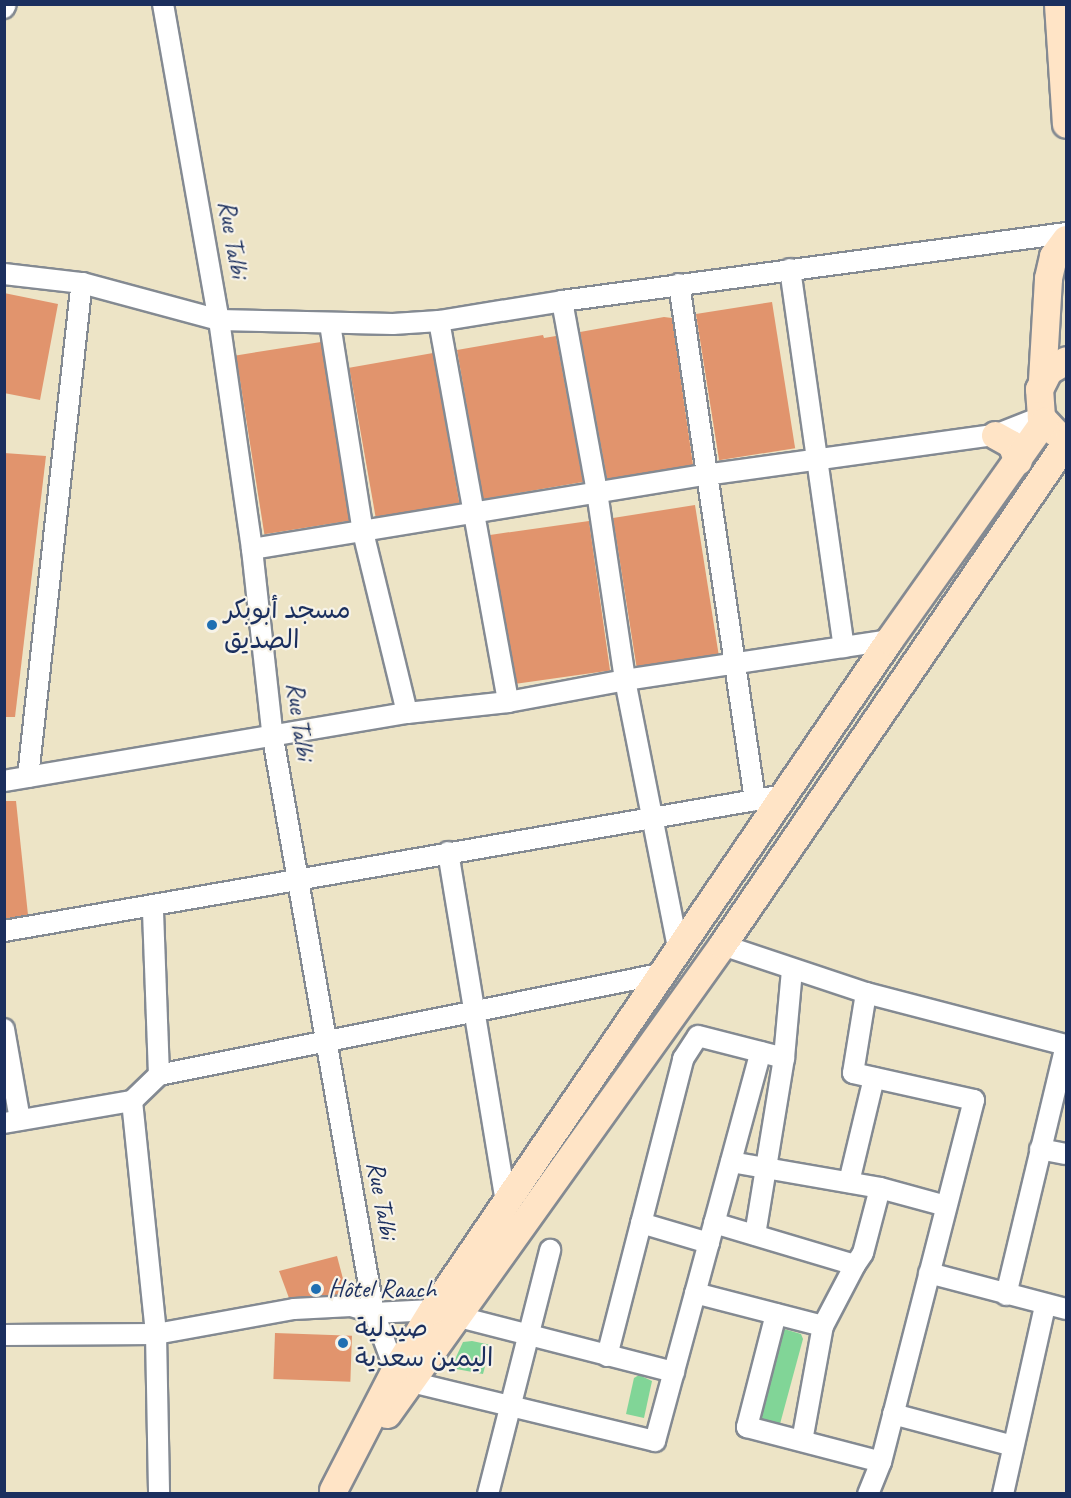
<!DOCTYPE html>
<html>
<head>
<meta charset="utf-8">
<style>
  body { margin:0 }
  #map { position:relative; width:1071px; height:1498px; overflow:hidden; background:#ede4c6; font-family:Caveat,"Playpen Sans Arabic",sans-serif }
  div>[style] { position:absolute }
  .green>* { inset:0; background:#81d597 }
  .building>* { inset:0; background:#e1946d; transform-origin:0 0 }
  .roads { filter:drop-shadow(2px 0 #848a92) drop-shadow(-2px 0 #848a92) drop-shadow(0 2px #848a92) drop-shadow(0 -2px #848a92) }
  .street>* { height:20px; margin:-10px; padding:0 10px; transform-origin:10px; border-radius:10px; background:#fff }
  .secondary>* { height:27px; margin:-13.5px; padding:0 13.5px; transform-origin:13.5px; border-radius:13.5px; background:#ffe4c6 }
  .dots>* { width:16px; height:16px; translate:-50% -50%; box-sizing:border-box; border:3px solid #f7f3e8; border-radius:50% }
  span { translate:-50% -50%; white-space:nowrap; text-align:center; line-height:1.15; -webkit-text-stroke:4.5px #f7f3e8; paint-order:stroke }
  .street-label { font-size:26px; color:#1b2f5e }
  .poi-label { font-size:26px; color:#1b2f5e }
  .left { translate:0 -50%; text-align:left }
  .frame { position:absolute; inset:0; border:6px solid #1b2f5e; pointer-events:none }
</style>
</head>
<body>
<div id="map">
  <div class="green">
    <i style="clip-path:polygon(784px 1329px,801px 1334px,803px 1339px,780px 1424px,762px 1419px,762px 1413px,780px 1334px)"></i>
    <i style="clip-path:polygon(472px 1341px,491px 1345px,483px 1374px,451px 1368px,463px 1342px)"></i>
    <i style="clip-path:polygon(639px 1375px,652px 1381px,644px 1418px,626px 1414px,634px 1378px)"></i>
  </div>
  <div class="building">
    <i style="clip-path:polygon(4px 293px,58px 304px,40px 400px,4px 393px)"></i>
    <i style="left:772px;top:302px;width:148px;height:77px;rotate:81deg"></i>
    <i style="clip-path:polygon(664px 317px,672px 318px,693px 465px,607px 479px,580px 332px)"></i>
    <i style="clip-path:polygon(543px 335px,544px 338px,556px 336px,583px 482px,483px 499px,457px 350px)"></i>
    <i style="left:321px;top:342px;width:181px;height:86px;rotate:81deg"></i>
    <i style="left:433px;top:353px;width:152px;height:85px;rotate:80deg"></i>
    <i style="clip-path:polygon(4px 453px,46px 456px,15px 717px,4px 717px)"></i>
    <i style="left:695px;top:505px;width:151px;height:83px;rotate:81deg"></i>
    <i style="left:589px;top:521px;width:151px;height:100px;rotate:82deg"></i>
    <i style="clip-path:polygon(4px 801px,16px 801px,28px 915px,4px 919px)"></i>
    <i style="clip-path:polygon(337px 1256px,347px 1294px,289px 1298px,279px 1271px)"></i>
    <i style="left:275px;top:1333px;width:77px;height:46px;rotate:2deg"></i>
  </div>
  <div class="roads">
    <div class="street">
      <i style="left:163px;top:4px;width:321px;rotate:80deg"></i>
      <i style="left:219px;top:320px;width:231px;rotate:81.8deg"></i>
      <i style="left:252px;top:549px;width:190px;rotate:83.7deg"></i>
      <i style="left:273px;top:738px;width:584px;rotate:80.04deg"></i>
      <i style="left:374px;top:1313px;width:61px;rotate:69.8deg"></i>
      <i style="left:395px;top:1370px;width:20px;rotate:37deg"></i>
      <i style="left:411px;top:1382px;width:251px;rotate:13.6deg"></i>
      <i style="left:655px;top:1441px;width:403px;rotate:-74.8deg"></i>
      <i style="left:4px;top:8px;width:4px;rotate:-63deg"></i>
      <i style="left:790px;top:269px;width:382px;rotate:81.9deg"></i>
      <i style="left:4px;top:274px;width:79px;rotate:6.6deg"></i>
      <i style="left:82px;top:283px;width:142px;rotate:15.1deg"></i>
      <i style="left:219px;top:320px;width:174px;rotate:1.3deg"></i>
      <i style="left:393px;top:324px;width:46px;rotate:-3.7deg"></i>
      <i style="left:439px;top:321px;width:125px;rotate:-9.2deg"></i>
      <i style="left:562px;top:301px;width:509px;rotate:-7.68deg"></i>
      <i style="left:679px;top:284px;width:522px;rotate:81.62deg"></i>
      <i style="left:562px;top:301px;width:194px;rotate:79.6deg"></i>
      <i style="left:597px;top:492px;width:190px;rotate:81.5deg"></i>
      <i style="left:625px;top:680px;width:273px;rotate:78.8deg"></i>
      <i style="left:439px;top:321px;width:387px;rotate:79.7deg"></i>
      <i style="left:330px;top:324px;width:211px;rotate:81deg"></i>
      <i style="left:363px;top:532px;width:186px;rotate:76.3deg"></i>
      <i style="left:252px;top:549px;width:459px;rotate:-9.3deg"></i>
      <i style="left:705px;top:475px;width:293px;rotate:-7.9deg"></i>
      <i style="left:995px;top:435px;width:49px;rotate:-21.4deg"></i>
      <i style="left:28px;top:777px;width:497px;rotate:-83.8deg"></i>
      <i style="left:4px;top:781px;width:409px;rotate:-9.6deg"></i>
      <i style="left:407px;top:713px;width:102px;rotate:-6.2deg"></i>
      <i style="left:508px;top:702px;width:119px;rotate:-10.6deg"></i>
      <i style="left:625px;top:680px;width:267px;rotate:-8.6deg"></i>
      <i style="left:448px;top:852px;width:354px;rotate:80.6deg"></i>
      <i style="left:4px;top:931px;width:792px;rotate:-9.89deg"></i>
      <i style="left:722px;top:945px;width:152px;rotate:18.4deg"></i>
      <i style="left:866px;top:993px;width:207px;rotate:14.6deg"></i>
      <i style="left:866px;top:993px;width:81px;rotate:99.2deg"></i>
      <i style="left:853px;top:1073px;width:124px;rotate:12.6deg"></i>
      <i style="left:974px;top:1100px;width:374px;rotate:104.4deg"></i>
      <i style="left:881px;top:1462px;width:35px;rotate:112deg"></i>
      <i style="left:4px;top:1029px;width:92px;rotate:80deg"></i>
      <i style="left:159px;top:1075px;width:511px;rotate:-11.4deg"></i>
      <i style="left:132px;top:1101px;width:234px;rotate:84.1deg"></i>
      <i style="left:156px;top:1334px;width:160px;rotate:88.9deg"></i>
      <i style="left:4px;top:1123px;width:130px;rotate:-9.8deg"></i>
      <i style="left:132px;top:1101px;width:37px;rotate:-44deg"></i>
      <i style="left:159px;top:1075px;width:167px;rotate:-92.1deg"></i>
      <i style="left:1040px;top:1149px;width:26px;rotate:11deg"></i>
      <i style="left:731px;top:1162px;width:151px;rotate:9.9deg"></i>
      <i style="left:880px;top:1188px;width:68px;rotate:15.3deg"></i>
      <i style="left:849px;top:1182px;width:107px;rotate:-76.5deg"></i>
      <i style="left:641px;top:1223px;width:71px;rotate:16.4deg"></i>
      <i style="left:714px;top:1223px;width:147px;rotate:16.6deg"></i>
      <i style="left:855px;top:1265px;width:14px;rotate:-56deg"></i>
      <i style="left:863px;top:1253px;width:67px;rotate:-75.3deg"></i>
      <i style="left:755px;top:1235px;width:179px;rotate:-80.7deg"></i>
      <i style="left:784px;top:1058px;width:88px;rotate:-84.8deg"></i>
      <i style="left:929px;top:1273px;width:142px;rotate:14.7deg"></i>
      <i style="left:695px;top:1293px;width:132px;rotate:14.5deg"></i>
      <i style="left:1006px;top:1295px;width:257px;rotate:-76.5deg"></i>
      <i style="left:776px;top:1314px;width:117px;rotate:104.4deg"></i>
      <i style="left:747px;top:1427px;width:138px;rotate:14.6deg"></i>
      <i style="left:4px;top:1335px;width:152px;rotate:-0.4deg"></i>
      <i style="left:156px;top:1334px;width:140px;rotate:-10.3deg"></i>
      <i style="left:294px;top:1309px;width:57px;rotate:-3deg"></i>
      <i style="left:351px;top:1306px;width:24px;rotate:17deg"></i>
      <i style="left:374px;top:1313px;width:58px;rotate:-3deg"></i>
      <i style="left:432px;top:1310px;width:250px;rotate:14.4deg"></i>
      <i style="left:607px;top:1356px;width:307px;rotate:-75.6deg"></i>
      <i style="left:683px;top:1059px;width:27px;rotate:-57deg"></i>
      <i style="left:698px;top:1036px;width:89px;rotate:14.3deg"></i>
      <i style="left:893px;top:1414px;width:124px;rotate:14.9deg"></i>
      <i style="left:802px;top:1441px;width:117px;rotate:-79.7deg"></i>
      <i style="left:823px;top:1326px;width:69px;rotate:-62.3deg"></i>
      <i style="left:488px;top:1494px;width:252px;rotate:-75.7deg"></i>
      <i style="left:1003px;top:1494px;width:193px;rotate:-77.4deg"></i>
    </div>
    <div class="secondary">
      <i style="left:1058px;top:4px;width:120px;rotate:86.2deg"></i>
      <i style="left:1042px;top:380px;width:102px;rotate:-86.6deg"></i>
      <i style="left:1048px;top:278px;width:23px;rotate:-77deg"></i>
      <i style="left:1053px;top:256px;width:21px;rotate:-53deg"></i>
      <i style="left:1055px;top:432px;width:21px;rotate:-133deg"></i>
      <i style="left:1041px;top:417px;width:28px;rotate:-94deg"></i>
      <i style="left:1039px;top:389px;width:20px;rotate:-63deg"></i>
      <i style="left:1048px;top:371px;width:21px;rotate:-31deg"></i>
      <i style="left:995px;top:435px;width:18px;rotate:29deg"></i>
      <i style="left:1011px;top:444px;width:18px;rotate:68deg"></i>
      <i style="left:387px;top:1414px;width:576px;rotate:-54.46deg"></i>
      <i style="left:722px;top:945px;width:609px;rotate:-55.63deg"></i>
      <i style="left:333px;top:1490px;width:135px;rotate:-62.7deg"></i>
      <i style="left:395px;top:1370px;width:70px;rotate:-58.3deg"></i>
      <i style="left:432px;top:1310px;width:811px;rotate:-55.7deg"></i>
      <i style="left:889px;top:640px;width:268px;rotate:-54.7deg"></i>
    </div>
  </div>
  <div class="dots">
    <i style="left:212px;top:625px;background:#1f6fb2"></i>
    <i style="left:316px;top:1289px;background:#1f6fb2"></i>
    <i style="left:343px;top:1343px;background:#1f6fb2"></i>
  </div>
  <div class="street-label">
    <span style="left:233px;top:239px;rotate:80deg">Rue Talbi</span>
    <span style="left:300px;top:721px;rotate:82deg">Rue Talbi</span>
    <span style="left:382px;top:1200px;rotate:80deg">Rue Talbi</span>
  </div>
  <div class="poi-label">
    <span class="left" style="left:224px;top:625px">مسجد أبوبكر<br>الصديق</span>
    <span class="left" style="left:328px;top:1289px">Hôtel Raach</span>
    <span class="left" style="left:355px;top:1343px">صيدلية<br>اليمين سعدية</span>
  </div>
  <div class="frame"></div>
</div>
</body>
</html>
